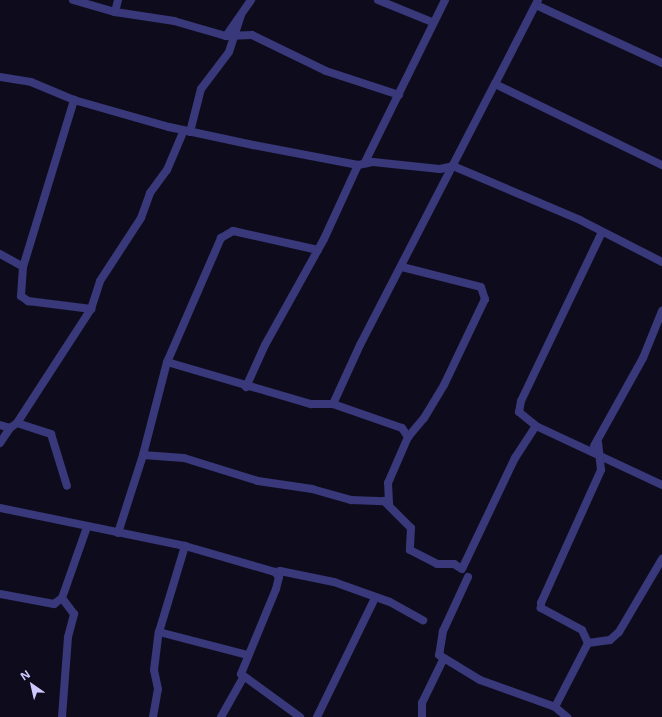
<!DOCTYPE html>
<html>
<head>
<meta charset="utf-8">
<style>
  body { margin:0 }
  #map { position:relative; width:662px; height:717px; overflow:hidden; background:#0e0c1c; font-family:"Noto Sans",sans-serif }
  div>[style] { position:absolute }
  .street>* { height:8px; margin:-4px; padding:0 4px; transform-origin:4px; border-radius:4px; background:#38387a }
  span { translate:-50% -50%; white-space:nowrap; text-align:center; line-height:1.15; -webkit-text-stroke:3px #0e0c1c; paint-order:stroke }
  .north { position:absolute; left:12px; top:665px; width:40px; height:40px; -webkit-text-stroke:3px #0e0c1c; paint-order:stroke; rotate:326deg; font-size:11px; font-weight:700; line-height:16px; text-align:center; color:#cdc9fd }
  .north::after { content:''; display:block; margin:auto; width:14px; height:18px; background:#cdc9fd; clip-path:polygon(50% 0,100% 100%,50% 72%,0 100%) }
</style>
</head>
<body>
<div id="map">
  <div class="street">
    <i style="left:73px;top:0;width:44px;rotate:15.9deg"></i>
    <i style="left:115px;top:12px;width:60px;rotate:8.7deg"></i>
    <i style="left:174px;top:21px;width:54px;rotate:16.1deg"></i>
    <i style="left:226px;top:36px;width:26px;rotate:-2deg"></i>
    <i style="left:252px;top:35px;width:82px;rotate:25.9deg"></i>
    <i style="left:326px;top:71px;width:77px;rotate:18.2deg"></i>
    <i style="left:378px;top:0;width:58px;rotate:22.2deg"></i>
    <i style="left:538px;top:0;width:94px;rotate:117.1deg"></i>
    <i style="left:495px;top:84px;width:186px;rotate:25.9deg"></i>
    <i style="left:536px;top:5px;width:139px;rotate:24.7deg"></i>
    <i style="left:115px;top:12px;width:12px;rotate:-76deg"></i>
    <i style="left:226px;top:36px;width:44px;rotate:-55.2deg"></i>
    <i style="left:0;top:77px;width:31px;rotate:9deg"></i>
    <i style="left:31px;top:82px;width:47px;rotate:22.7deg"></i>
    <i style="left:74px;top:100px;width:99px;rotate:15.9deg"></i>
    <i style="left:169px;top:127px;width:86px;rotate:12.1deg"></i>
    <i style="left:253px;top:145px;width:107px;rotate:10.8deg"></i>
    <i style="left:358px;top:165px;width:15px;rotate:-11deg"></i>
    <i style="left:373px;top:162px;width:67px;rotate:6deg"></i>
    <i style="left:440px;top:169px;width:13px;rotate:-13deg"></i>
    <i style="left:453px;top:166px;width:138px;rotate:23deg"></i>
    <i style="left:580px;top:220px;width:92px;rotate:27.1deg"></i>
    <i style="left:190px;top:132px;width:44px;rotate:-75.7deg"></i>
    <i style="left:201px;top:89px;width:46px;rotate:-52.9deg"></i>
    <i style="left:229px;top:52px;width:38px;rotate:-72deg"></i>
    <i style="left:365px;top:162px;width:181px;rotate:-63.7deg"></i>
    <i style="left:602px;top:232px;width:187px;rotate:115.6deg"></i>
    <i style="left:521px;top:401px;width:11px;rotate:100deg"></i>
    <i style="left:519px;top:412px;width:22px;rotate:39deg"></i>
    <i style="left:536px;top:426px;width:139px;rotate:25.1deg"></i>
    <i style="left:318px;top:250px;width:87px;rotate:-167.4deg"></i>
    <i style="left:233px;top:231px;width:14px;rotate:150deg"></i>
    <i style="left:221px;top:238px;width:135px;rotate:113.5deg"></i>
    <i style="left:167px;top:362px;width:96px;rotate:104.5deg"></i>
    <i style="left:143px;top:455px;width:41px;rotate:4.2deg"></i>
    <i style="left:184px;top:458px;width:77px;rotate:17.3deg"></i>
    <i style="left:258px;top:481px;width:55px;rotate:8.4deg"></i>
    <i style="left:312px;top:489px;width:41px;rotate:15.8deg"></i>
    <i style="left:351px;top:500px;width:33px;rotate:2deg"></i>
    <i style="left:384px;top:501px;width:38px;rotate:45deg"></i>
    <i style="left:411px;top:528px;width:22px;rotate:93deg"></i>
    <i style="left:410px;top:550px;width:30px;rotate:27deg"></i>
    <i style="left:437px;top:564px;width:17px"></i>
    <i style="left:454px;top:564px;width:9px;rotate:32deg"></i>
    <i style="left:462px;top:569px;width:123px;rotate:-64.5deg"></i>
    <i style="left:515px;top:458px;width:38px;rotate:-57deg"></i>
    <i style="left:0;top:254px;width:26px;rotate:29deg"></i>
    <i style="left:23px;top:267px;width:29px;rotate:94deg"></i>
    <i style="left:21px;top:296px;width:9px;rotate:36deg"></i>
    <i style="left:28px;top:301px;width:64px;rotate:7.2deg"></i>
    <i style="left:23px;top:267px;width:175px;rotate:-73deg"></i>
    <i style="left:402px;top:267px;width:81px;rotate:14.2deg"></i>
    <i style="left:481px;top:287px;width:13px;rotate:72deg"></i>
    <i style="left:485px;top:299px;width:95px;rotate:115.5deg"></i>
    <i style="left:444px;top:385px;width:39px;rotate:121deg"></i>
    <i style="left:424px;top:418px;width:25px;rotate:130deg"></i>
    <i style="left:167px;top:362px;width:150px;rotate:16.3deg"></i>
    <i style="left:311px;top:404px;width:22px"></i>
    <i style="left:333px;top:404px;width:73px;rotate:19.2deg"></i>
    <i style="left:402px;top:428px;width:11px;rotate:56deg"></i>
    <i style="left:408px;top:437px;width:50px;rotate:113.5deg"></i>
    <i style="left:388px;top:483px;width:22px;rotate:87deg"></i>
    <i style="left:246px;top:387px;width:46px;rotate:-65.7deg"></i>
    <i style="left:265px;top:345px;width:121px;rotate:-60.9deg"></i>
    <i style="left:324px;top:239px;width:81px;rotate:-65.3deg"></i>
    <i style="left:333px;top:404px;width:65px;rotate:-65.4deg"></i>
    <i style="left:360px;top:345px;width:294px;rotate:-62.7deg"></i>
    <i style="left:17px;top:423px;width:36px;rotate:18deg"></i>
    <i style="left:51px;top:434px;width:54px;rotate:72.9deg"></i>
    <i style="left:0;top:425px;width:10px;rotate:17deg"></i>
    <i style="left:10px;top:428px;width:9px;rotate:-36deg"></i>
    <i style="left:17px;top:423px;width:136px;rotate:-57deg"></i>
    <i style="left:91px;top:309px;width:29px;rotate:-72deg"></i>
    <i style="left:100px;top:281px;width:75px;rotate:-56.9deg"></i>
    <i style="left:141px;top:218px;width:27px;rotate:-70deg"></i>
    <i style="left:150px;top:193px;width:29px;rotate:-54deg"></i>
    <i style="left:167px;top:170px;width:43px;rotate:-67deg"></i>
    <i style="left:0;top:443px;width:18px;rotate:-56deg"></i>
    <i style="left:594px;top:446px;width:101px;rotate:-60.9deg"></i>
    <i style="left:643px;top:358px;width:51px;rotate:-68deg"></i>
    <i style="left:0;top:508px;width:189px;rotate:11.6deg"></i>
    <i style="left:185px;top:546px;width:94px;rotate:16.1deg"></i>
    <i style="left:275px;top:572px;width:6px;rotate:51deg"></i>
    <i style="left:279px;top:577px;width:12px;rotate:104deg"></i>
    <i style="left:276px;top:589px;width:92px;rotate:112.4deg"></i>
    <i style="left:241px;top:674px;width:73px;rotate:36.1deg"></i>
    <i style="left:118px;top:533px;width:82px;rotate:-72.2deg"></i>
    <i style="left:279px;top:577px;width:6px;rotate:-81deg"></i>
    <i style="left:280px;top:571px;width:55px;rotate:11.5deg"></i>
    <i style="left:334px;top:582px;width:59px;rotate:19.7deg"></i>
    <i style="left:390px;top:602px;width:38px;rotate:29deg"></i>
    <i style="left:468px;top:577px;width:60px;rotate:114.8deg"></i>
    <i style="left:443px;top:631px;width:24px;rotate:99deg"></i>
    <i style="left:439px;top:655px;width:48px;rotate:31.4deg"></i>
    <i style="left:480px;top:680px;width:80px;rotate:19.8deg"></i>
    <i style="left:555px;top:707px;width:16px;rotate:40deg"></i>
    <i style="left:0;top:594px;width:55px;rotate:10.5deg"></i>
    <i style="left:54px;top:604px;width:10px;rotate:-37deg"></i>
    <i style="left:62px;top:598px;width:75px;rotate:-70.6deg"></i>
    <i style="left:159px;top:632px;width:91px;rotate:14.6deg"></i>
    <i style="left:588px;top:643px;width:22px;rotate:-8deg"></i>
    <i style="left:610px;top:640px;width:12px;rotate:-42deg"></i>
    <i style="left:619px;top:632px;width:85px;rotate:-59.5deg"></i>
    <i style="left:555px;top:707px;width:72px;rotate:-62.7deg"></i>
    <i style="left:588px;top:643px;width:14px;rotate:-115deg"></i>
    <i style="left:582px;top:630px;width:47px;rotate:-151.8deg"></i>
    <i style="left:541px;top:608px;width:5px;rotate:-90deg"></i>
    <i style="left:541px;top:603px;width:146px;rotate:-65.7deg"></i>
    <i style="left:601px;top:470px;width:27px;rotate:-96deg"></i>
    <i style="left:62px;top:717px;width:80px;rotate:-85.7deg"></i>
    <i style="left:68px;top:637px;width:24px;rotate:-75deg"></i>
    <i style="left:74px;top:614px;width:20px;rotate:-127deg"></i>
    <i style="left:153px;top:717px;width:28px;rotate:-80deg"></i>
    <i style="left:158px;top:689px;width:19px;rotate:-102deg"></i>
    <i style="left:154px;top:670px;width:38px;rotate:-83deg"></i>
    <i style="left:159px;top:632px;width:90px;rotate:-73.2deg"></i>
    <i style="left:221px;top:717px;width:45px;rotate:-60.6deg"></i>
    <i style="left:317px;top:717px;width:132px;rotate:-64deg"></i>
    <i style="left:422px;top:717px;width:14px;rotate:-90deg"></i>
    <i style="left:422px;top:703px;width:48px;rotate:-64deg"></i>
  </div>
  <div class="north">N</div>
</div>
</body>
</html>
